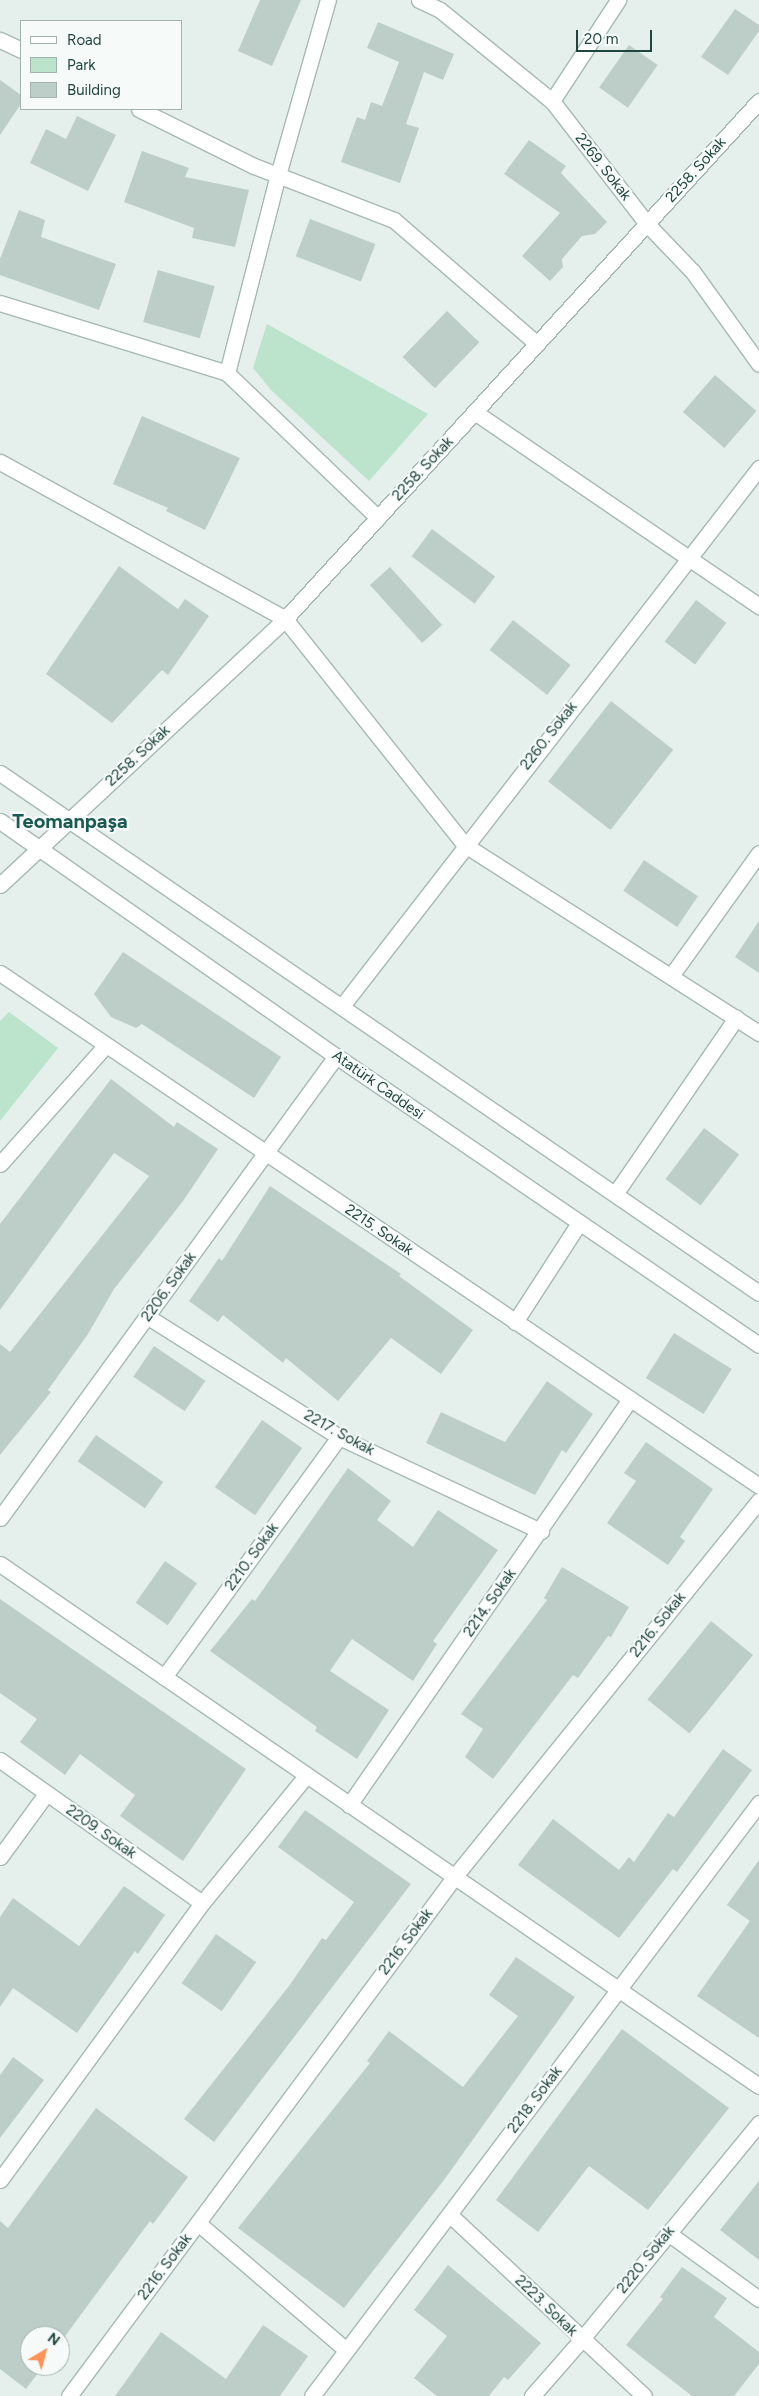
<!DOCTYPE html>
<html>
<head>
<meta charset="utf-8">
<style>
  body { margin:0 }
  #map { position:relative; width:759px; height:2396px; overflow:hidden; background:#e5f0ec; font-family:Figtree,sans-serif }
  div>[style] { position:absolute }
  .green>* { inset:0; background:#bce3cb }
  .building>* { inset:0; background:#bdcec9; transform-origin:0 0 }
  .roads { filter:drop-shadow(1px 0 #a6b9b5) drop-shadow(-1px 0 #a6b9b5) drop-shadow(0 1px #a6b9b5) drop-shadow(0 -1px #a6b9b5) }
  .street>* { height:15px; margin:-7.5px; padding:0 7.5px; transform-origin:7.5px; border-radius:7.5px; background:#fff }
  .secondary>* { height:15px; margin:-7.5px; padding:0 7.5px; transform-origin:7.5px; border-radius:7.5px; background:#fff }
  span { translate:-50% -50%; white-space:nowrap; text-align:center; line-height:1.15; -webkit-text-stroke:4.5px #f6fbf9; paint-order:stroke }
  .street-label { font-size:15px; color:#21453f }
  .district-label { font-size:20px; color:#1a5a52; font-weight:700 }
  .legend { position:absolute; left:20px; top:20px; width:162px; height:90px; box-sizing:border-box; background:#f6fbf9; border:1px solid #a1b2af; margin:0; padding:6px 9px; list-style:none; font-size:15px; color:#21453f }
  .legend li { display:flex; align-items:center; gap:10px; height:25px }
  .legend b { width:25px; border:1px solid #a1b2af }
  .north { position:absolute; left:20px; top:2326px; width:50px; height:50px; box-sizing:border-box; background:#f6fbf9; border:1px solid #a1b2af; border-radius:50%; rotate:37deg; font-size:14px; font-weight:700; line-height:20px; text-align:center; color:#21453f }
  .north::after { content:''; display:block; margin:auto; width:18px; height:22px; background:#ff9254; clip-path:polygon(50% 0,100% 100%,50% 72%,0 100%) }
  .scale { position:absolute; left:576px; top:30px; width:76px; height:22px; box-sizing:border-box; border:2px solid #21453f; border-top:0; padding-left:6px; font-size:15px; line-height:18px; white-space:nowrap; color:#21453f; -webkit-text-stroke:4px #f6fbf9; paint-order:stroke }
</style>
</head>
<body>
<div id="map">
  <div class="green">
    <i style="clip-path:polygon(267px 324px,428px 414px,369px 481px,271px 390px,253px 368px)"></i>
    <i style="clip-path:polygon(9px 1012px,58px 1048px,0 1121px,0 1021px)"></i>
  </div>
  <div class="building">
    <i style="clip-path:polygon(260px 0,301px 0,272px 66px,238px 51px)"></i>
    <i style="clip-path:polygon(735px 9px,759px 25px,759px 31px,728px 75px,701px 57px)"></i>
    <i style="clip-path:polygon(378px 22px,454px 54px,443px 80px,424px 72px,406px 124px,419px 128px,400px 183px,341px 162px,357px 117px,365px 120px,371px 102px,382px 106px,399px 62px,367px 48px)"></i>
    <i style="left:629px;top:45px;width:35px;height:52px;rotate:35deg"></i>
    <i style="clip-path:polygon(0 80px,21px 95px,21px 104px,0 135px)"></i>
    <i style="clip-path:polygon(77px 116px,116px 135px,88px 191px,30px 163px,46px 129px,66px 139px)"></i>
    <i style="clip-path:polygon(529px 140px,566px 166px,561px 173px,607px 222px,595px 234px,582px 236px,562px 259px,563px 267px,550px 281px,522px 256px,560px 213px,504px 174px)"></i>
    <i style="clip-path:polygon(142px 151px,189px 168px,185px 177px,249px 190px,235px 247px,192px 238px,194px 228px,124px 202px)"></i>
    <i style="clip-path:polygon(19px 210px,45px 220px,41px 237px,116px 264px,99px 310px,0 275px,0 259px)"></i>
    <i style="left:310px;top:219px;width:70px;height:40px;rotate:21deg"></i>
    <i style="left:158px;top:270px;width:59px;height:54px;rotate:16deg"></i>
    <i style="left:447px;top:311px;width:45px;height:64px;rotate:44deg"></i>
    <i style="left:715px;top:375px;width:55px;height:49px;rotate:41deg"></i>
    <i style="clip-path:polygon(142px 416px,240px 458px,205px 530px,166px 511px,168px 508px,113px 484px)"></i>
    <i style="left:432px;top:529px;width:79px;height:34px;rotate:37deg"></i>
    <i style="clip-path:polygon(119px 566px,178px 609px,185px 599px,209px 616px,168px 675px,162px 670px,112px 723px,46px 674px)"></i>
    <i style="left:390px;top:567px;width:78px;height:27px;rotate:48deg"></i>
    <i style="left:696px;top:600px;width:38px;height:52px;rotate:37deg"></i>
    <i style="left:513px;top:620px;width:73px;height:38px;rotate:38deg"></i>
    <i style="left:611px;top:701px;width:79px;height:102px;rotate:38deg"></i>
    <i style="left:644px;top:860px;width:65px;height:37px;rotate:34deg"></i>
    <i style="clip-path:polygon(759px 921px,759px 973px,735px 957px)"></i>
    <i style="clip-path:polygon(123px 952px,281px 1057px,254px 1098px,142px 1024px,136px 1028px,111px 1017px,94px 994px)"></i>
    <i style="clip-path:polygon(111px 1079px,174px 1127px,177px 1122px,218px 1149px,183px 1201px,114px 1289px,88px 1334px,48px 1390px,51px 1392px,0 1455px,0 1344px,10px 1352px,149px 1176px,114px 1153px,0 1310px,0 1224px)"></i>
    <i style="left:704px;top:1128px;width:44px;height:64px;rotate:37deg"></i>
    <i style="clip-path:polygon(270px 1186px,401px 1274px,399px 1276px,473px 1330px,441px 1374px,391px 1338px,338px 1401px,286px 1358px,283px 1363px,223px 1315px,218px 1322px,189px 1301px,219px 1258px,222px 1261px)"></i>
    <i style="left:674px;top:1333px;width:68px;height:53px;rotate:32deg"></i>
    <i style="left:154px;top:1346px;width:62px;height:37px;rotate:34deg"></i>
    <i style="clip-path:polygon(547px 1381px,593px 1414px,566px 1453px,562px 1450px,535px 1495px,426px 1443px,441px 1412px,505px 1442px)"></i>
    <i style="left:262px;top:1420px;width:49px;height:82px;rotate:35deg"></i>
    <i style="left:96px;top:1435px;width:82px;height:32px;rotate:35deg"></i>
    <i style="clip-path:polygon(646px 1442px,713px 1489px,680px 1537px,685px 1541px,668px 1565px,607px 1523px,636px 1481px,624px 1473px)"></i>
    <i style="clip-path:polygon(348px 1468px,391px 1501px,377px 1520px,413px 1547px,438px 1510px,498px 1550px,433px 1641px,437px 1644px,413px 1681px,352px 1639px,330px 1671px,389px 1710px,357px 1759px,315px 1731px,317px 1727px,210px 1651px,252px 1599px,255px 1601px)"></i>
    <i style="left:165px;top:1561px;width:39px;height:51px;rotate:35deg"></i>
    <i style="clip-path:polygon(562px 1567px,629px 1607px,611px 1637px,608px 1636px,578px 1678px,573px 1675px,493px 1779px,465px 1757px,483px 1729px,461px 1714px,547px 1600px,544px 1598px)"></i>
    <i style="clip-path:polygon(0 1599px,246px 1769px,183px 1861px,120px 1816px,135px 1795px,80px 1754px,65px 1775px,20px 1742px,37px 1719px,0 1693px)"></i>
    <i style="left:711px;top:1621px;width:54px;height:101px;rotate:39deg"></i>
    <i style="clip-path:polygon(723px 1749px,752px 1770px,677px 1872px,673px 1869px,619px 1938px,518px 1865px,553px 1819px,619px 1870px,629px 1857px,634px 1862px,668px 1813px,674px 1817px)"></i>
    <i style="clip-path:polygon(305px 1810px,411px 1884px,214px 2142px,184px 2119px,289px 1986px,322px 1938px,326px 1940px,354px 1902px,278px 1847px)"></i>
    <i style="clip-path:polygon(759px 1860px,759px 2038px,697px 1996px,750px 1921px,727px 1905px)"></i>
    <i style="clip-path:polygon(124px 1886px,165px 1915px,138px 1954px,135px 1951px,77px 2033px,13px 1988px,0 2007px,0 1917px,13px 1898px,79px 1946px)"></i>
    <i style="left:216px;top:1934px;width:49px;height:60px;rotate:35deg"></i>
    <i style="clip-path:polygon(516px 1957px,575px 1997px,444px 2180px,344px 2308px,238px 2228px,370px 2063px,367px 2061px,389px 2031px,463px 2087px,518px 2016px,489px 1995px)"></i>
    <i style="clip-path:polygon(622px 2029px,729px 2108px,648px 2210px,589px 2166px,538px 2232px,496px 2200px)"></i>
    <i style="clip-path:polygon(13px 2057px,44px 2080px,0 2138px,0 2075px)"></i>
    <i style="clip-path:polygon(96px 2108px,188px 2177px,153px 2224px,150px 2221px,60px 2343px,60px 2336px,30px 2336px,30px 2366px,43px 2366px,26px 2389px,0 2369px,0 2221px,8px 2228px)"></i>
    <i style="clip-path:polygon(759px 2181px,759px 2260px,720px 2230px)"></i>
    <i style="clip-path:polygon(448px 2265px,541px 2343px,508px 2380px,504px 2377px,489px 2396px,437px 2396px,414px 2378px,447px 2336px,414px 2310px)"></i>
    <i style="clip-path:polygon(682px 2267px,727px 2298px,714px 2317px,759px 2352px,759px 2364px,734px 2396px,692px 2396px,626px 2345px,663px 2299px,660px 2297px)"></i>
    <i style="clip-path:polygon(263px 2325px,308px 2356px,280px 2396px,115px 2396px,161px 2332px,226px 2379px)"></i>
  </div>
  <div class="roads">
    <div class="street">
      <i style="left:419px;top:0;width:23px;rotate:25deg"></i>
      <i style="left:440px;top:10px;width:144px;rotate:39.1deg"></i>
      <i style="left:552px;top:101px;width:155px;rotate:52.3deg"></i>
      <i style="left:647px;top:224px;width:66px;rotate:46.2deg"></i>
      <i style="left:693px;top:272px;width:113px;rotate:54.3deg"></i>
      <i style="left:0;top:40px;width:23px;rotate:25deg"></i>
      <i style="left:552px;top:101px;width:121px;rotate:-56.8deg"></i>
      <i style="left:139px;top:109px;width:128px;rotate:26.4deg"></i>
      <i style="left:254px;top:166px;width:150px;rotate:21.1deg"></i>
      <i style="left:394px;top:220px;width:189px;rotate:40.9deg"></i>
      <i style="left:0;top:303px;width:238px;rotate:17.1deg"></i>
      <i style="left:227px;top:373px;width:209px;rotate:43.8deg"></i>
      <i style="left:227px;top:373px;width:204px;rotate:-75.6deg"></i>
      <i style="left:278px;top:175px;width:182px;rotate:-74.1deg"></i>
      <i style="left:476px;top:413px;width:343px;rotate:34.3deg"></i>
      <i style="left:0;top:462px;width:325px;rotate:28.8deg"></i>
      <i style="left:285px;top:619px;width:289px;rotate:51.5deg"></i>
      <i style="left:465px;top:845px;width:349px;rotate:32.6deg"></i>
      <i style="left:0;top:885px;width:390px;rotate:-43deg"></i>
      <i style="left:285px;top:619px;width:702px;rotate:-47.54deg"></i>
      <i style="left:0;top:973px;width:916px;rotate:34.05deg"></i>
      <i style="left:671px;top:976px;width:151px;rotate:-54.4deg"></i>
      <i style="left:342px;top:1006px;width:681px;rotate:-52.22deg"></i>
      <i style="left:0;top:1164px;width:159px;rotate:-48.3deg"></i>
      <i style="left:615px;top:1194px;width:214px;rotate:-55.5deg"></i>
      <i style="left:148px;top:1317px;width:226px;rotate:32.1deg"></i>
      <i style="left:339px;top:1437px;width:223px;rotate:25deg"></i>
      <i style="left:515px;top:1322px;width:118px;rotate:-57.1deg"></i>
      <i style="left:0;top:1518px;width:571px;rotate:-53.97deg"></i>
      <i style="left:0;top:1564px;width:921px;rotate:34.52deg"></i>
      <i style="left:164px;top:1677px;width:297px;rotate:-53.9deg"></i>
      <i style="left:0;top:1760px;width:247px;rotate:35.3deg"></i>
      <i style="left:349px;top:1805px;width:494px;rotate:-55.3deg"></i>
      <i style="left:0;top:1857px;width:78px;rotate:-53.9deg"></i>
      <i style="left:0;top:2180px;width:343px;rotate:-53.9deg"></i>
      <i style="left:202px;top:1903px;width:164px;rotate:-50.7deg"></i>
      <i style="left:450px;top:2215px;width:265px;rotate:43deg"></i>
      <i style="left:198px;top:2223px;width:195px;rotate:40.6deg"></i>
      <i style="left:668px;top:2233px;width:112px;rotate:36deg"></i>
      <i style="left:69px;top:2396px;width:648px;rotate:-53.41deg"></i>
      <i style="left:455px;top:1876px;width:483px;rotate:-51deg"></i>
      <i style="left:312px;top:2396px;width:743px;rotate:-52.99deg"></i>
      <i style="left:532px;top:2396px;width:74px;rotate:-48.8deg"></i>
      <i style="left:581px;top:2340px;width:281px;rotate:-50.6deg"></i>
    </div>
    <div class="secondary">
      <i style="left:0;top:773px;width:920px;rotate:34.42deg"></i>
      <i style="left:0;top:821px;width:410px;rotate:35deg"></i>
      <i style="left:336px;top:1056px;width:512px;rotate:34.34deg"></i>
    </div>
  </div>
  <div class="street-label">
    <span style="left:603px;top:167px;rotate:52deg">2269. Sokak</span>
    <span style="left:696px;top:170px;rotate:-48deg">2258. Sokak</span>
    <span style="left:423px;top:469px;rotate:-47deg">2258. Sokak</span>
    <span style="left:549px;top:736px;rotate:-52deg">2260. Sokak</span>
    <span style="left:138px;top:756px;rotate:-43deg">2258. Sokak</span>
    <span style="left:378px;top:1085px;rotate:35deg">Atatürk Caddesi</span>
    <span style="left:379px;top:1230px;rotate:34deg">2215. Sokak</span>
    <span style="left:169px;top:1287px;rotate:-54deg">2206. Sokak</span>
    <span style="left:339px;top:1433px;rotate:29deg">2217. Sokak</span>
    <span style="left:252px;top:1557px;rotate:-54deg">2210. Sokak</span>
    <span style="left:490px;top:1603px;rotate:-55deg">2214. Sokak</span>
    <span style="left:658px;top:1625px;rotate:-51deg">2216. Sokak</span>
    <span style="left:101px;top:1832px;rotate:35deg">2209. Sokak</span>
    <span style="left:406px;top:1942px;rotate:-53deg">2216. Sokak</span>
    <span style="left:535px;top:2100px;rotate:-53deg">2218. Sokak</span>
    <span style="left:646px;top:2260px;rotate:-51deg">2220. Sokak</span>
    <span style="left:165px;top:2267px;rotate:-53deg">2216. Sokak</span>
    <span style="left:546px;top:2306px;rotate:44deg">2223. Sokak</span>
  </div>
  <div class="district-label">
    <span style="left:70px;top:821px">Teomanpaşa</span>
  </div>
  <ul class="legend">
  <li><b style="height:6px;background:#fff"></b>Road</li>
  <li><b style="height:14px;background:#bce3cb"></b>Park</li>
  <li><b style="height:14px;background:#bdcec9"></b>Building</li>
  </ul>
  <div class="north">N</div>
  <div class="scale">20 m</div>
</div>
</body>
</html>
